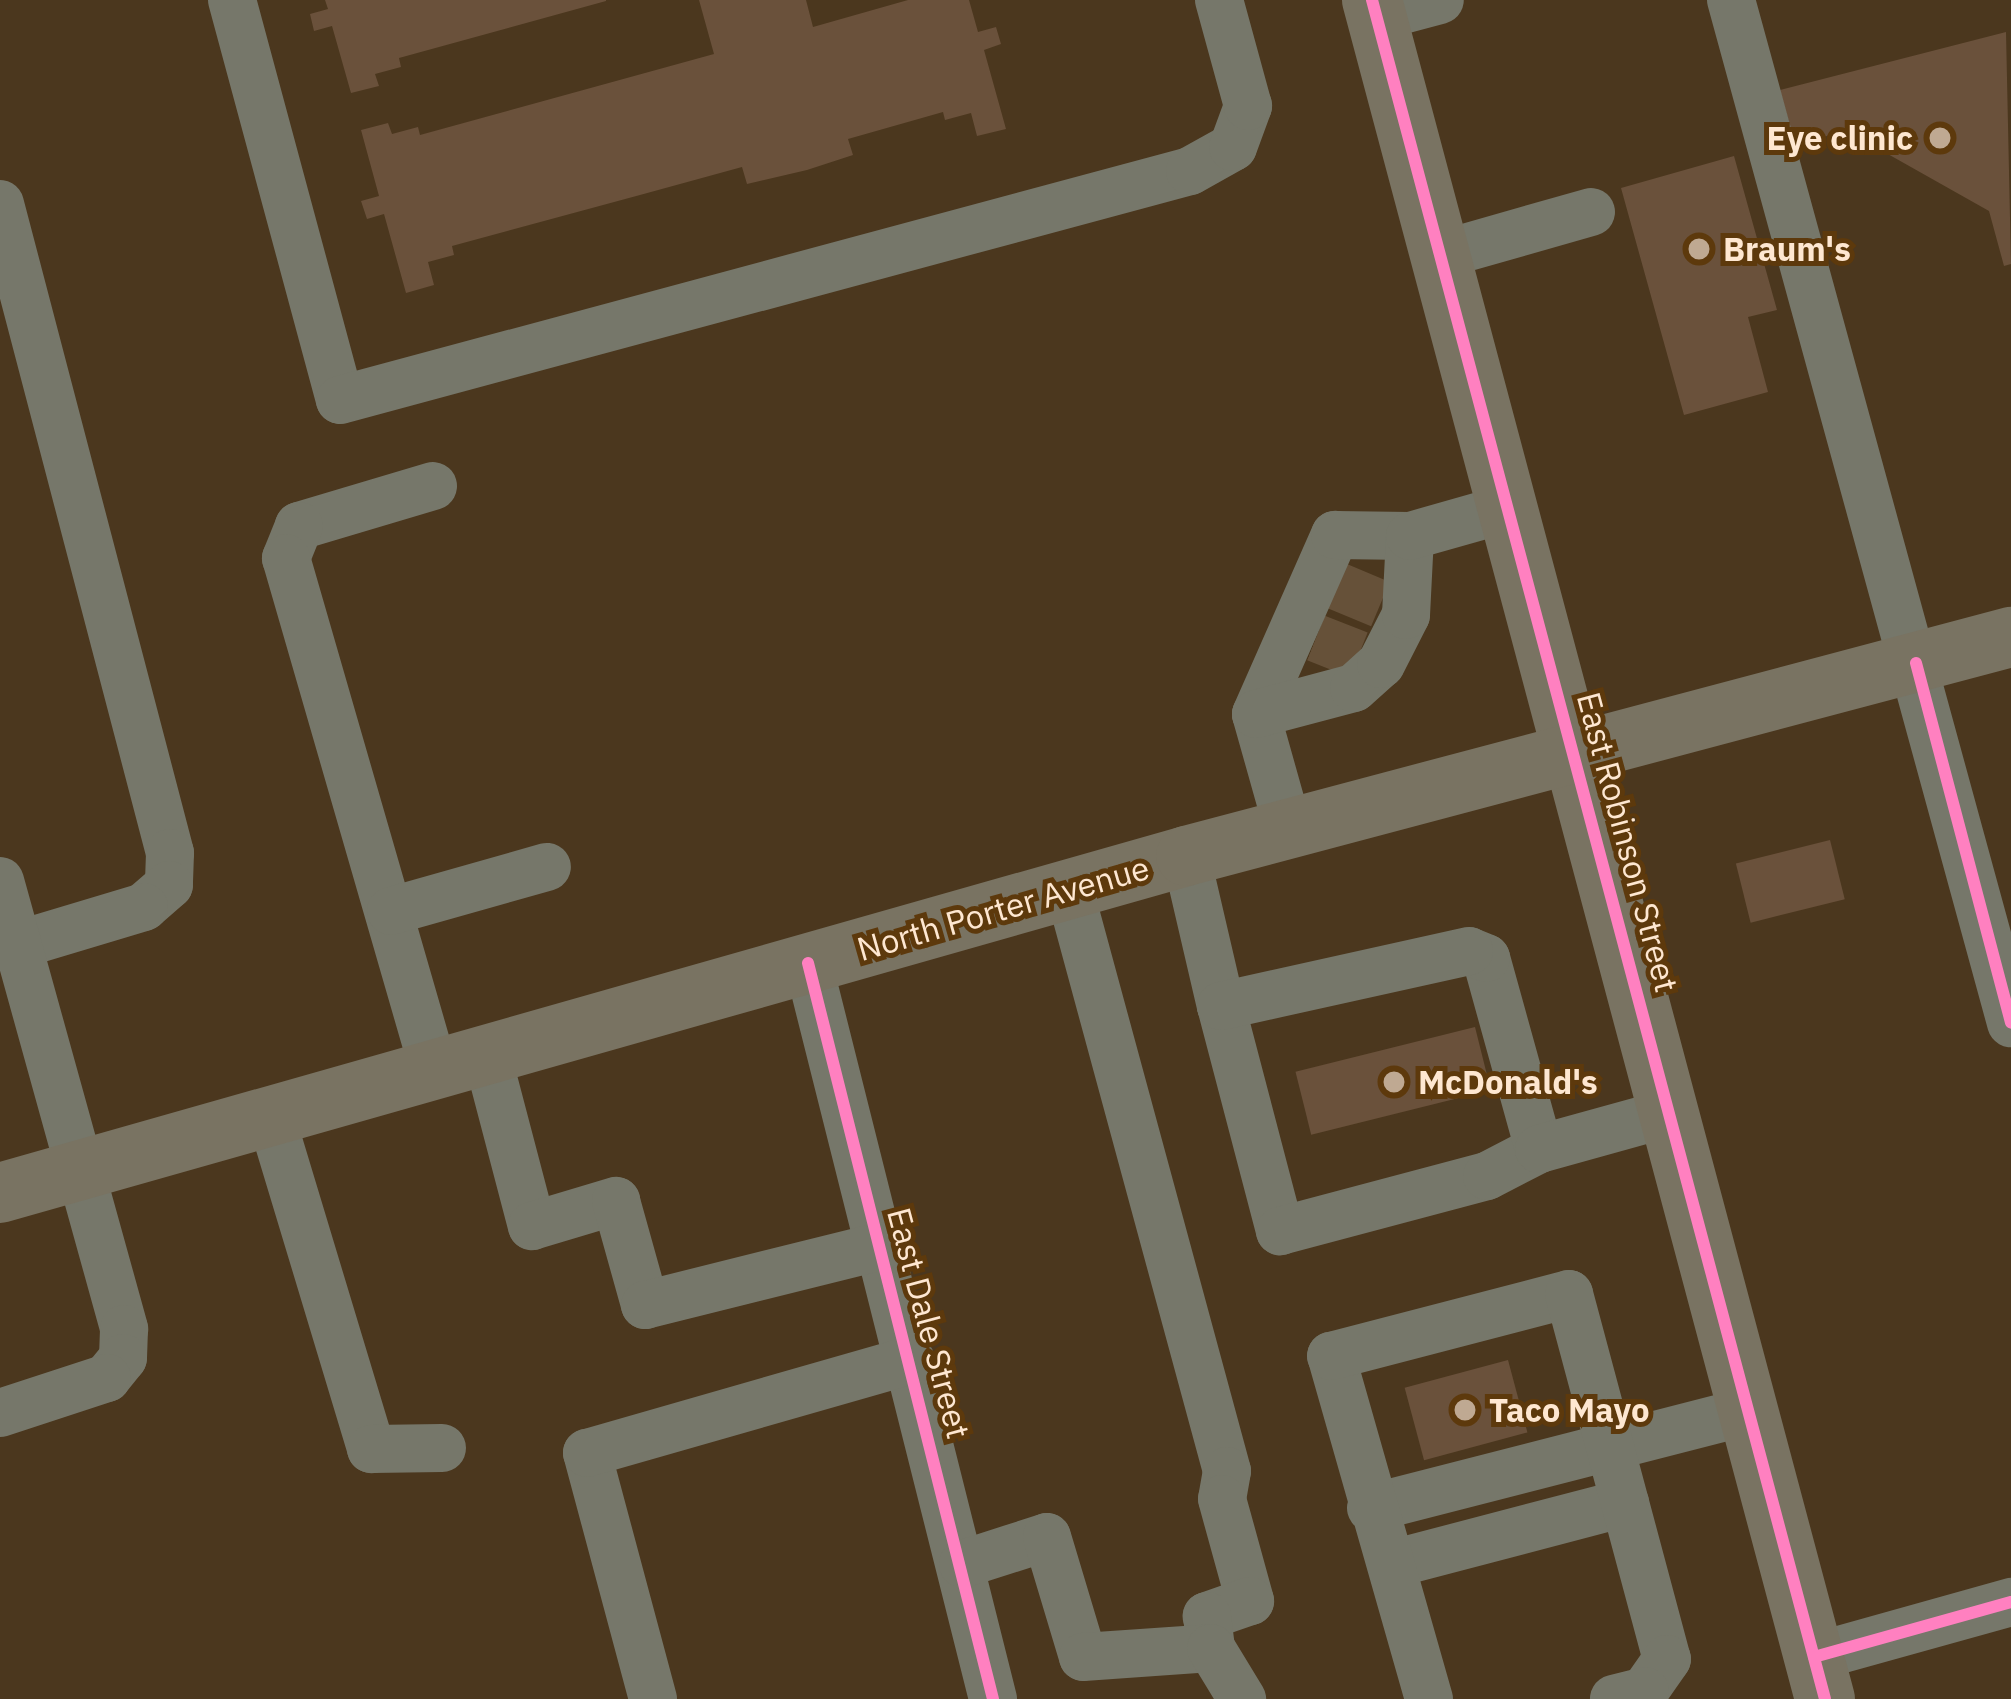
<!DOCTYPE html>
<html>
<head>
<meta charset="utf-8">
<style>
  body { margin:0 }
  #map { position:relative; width:2011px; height:1699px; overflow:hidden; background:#4b371e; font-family:"IBM Plex Sans",sans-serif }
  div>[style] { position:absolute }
  .building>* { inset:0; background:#6a513b; transform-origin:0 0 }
  .minor-tunnel>* { height:48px; margin-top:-24px; transform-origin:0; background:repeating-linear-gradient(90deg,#665139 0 48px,transparent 0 72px) }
  .minor>* { height:48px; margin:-24px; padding:0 24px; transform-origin:24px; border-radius:24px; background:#76776a }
  .major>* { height:60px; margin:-30px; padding:0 30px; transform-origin:30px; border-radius:30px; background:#797362 }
  .cycleway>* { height:12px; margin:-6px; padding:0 6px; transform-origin:6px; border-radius:6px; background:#ff80c0 }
  .dots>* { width:33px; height:33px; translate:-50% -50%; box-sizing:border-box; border:6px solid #5d390c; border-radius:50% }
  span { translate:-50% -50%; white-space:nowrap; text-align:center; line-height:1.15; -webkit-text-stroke:10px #5d390c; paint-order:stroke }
  .poi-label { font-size:33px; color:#fee7d1; font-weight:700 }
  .right { translate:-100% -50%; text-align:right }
  .left { translate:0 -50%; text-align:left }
  .street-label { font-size:33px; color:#fee7d1 }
</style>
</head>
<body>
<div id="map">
  <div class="building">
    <i style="clip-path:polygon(325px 0,606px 0,606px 1px,399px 58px,401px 67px,375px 74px,379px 86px,351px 93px,332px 26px,314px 31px,310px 14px,328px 9px)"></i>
    <i style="clip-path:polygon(699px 0,806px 0,813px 27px,908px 0,969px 0,978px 32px,996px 27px,1001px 44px,984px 50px,1006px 129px,977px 136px,971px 113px,945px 120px,943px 112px,848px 139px,853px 155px,807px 170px,747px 184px,742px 167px,640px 195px,452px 246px,454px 255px,428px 262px,434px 285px,406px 293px,384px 214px,367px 219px,361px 201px,379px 196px,361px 130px,388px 123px,392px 134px,418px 127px,420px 135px,714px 54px)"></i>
    <i style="clip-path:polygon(2006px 32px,2011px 264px,2004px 266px,1989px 211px,1847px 131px,1795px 144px,1780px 90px)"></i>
    <i style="clip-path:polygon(1734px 156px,1777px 310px,1748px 317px,1768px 392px,1684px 415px,1621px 188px)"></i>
    <i style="left:1830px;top:840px;width:61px;height:97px;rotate:76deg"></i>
    <i style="left:1475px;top:1027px;width:65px;height:185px;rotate:76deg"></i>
    <i style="left:1508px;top:1360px;width:75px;height:107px;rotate:75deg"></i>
  </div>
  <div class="minor-tunnel">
    <i style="left:1337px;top:586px;width:47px;rotate:22.7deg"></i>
    <i style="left:1316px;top:638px;width:46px;rotate:21.6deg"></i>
  </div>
  <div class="minor">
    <i style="left:232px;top:0;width:414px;rotate:74.9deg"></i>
    <i style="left:340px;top:400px;width:880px;rotate:-15.08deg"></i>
    <i style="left:1190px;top:171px;width:49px;rotate:-29.2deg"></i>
    <i style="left:1233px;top:147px;width:44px;rotate:-69.9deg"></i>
    <i style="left:1248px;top:106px;width:110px;rotate:-105.3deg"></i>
    <i style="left:1731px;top:0;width:1061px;rotate:74.69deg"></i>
    <i style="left:1376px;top:17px;width:66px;rotate:-14.9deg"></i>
    <i style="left:0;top:204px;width:671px;rotate:75.32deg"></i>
    <i style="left:170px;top:853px;width:32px;rotate:92deg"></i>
    <i style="left:169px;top:885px;width:33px;rotate:139deg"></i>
    <i style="left:144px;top:907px;width:133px;rotate:163.3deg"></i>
    <i style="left:1440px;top:255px;width:157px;rotate:-15.9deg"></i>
    <i style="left:433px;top:486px;width:140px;rotate:163.4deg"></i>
    <i style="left:299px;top:526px;width:35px;rotate:112deg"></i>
    <i style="left:286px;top:558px;width:533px;rotate:73.88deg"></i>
    <i style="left:1256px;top:714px;width:196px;rotate:-66.2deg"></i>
    <i style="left:1335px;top:535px;width:75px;rotate:0.8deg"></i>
    <i style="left:1288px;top:828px;width:118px;rotate:-105.7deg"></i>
    <i style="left:1256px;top:714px;width:101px;rotate:-14.9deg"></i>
    <i style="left:1354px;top:688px;width:36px;rotate:-42deg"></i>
    <i style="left:1381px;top:664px;width:55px;rotate:-63deg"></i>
    <i style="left:1406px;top:615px;width:79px;rotate:-87.1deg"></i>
    <i style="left:1410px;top:536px;width:103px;rotate:-15.8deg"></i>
    <i style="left:1186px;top:856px;width:154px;rotate:76.9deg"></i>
    <i style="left:1221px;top:1006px;width:233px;rotate:75.3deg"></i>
    <i style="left:1280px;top:1231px;width:214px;rotate:-14.9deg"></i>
    <i style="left:1487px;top:1176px;width:59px;rotate:-27.4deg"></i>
    <i style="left:1539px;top:1149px;width:198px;rotate:-105.5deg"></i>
    <i style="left:1486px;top:958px;width:18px;rotate:-158deg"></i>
    <i style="left:1469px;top:951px;width:254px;rotate:167.5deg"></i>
    <i style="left:0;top:881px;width:465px;rotate:74.5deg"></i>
    <i style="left:124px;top:1329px;width:29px;rotate:92deg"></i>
    <i style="left:123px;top:1358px;width:26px;rotate:129deg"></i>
    <i style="left:107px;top:1378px;width:113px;rotate:161.9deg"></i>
    <i style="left:1069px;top:889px;width:603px;rotate:74.81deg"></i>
    <i style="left:1227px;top:1471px;width:28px;rotate:100deg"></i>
    <i style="left:1222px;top:1499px;width:106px;rotate:74.6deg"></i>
    <i style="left:1250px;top:1601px;width:46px;rotate:160.8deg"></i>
    <i style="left:1207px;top:1616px;width:32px;rotate:83deg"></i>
    <i style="left:391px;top:911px;width:162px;rotate:-15.8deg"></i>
    <i style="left:808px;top:963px;width:759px;rotate:75.89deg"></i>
    <i style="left:487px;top:1055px;width:177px;rotate:75.3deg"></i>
    <i style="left:532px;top:1226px;width:88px;rotate:-16.6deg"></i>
    <i style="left:616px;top:1201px;width:108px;rotate:74.4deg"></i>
    <i style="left:645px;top:1305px;width:243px;rotate:-14deg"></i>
    <i style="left:271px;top:1117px;width:347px;rotate:73.2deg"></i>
    <i style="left:371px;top:1449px;width:71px;rotate:-0.8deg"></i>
    <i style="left:1539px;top:1149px;width:138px;rotate:-15.5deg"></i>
    <i style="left:1371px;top:1508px;width:390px;rotate:-14.4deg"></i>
    <i style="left:963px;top:1564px;width:88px;rotate:-17.8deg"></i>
    <i style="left:1047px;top:1537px;width:125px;rotate:73.3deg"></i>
    <i style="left:1083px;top:1657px;width:128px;rotate:-4deg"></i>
    <i style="left:1211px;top:1648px;width:60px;rotate:58.7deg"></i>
    <i style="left:1392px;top:1564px;width:241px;rotate:-14.7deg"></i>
    <i style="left:1814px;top:1657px;width:205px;rotate:-15.6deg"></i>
    <i style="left:653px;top:1699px;width:255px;rotate:-105deg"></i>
    <i style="left:587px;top:1453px;width:337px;rotate:-16deg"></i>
    <i style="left:1429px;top:1699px;width:357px;rotate:-105.9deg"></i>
    <i style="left:1331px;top:1356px;width:246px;rotate:-14.6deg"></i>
    <i style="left:1569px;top:1294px;width:378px;rotate:75deg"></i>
    <i style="left:1667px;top:1659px;width:39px;rotate:125deg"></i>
    <i style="left:1645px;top:1691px;width:32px;rotate:166deg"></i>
  </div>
  <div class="major">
    <i style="left:1372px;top:0;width:1758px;rotate:75.07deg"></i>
    <i style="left:0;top:1193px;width:1233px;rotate:-15.86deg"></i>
    <i style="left:1186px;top:856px;width:854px;rotate:-14.87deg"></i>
  </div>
  <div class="cycleway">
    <i style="left:1372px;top:0;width:1758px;rotate:75.07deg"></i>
    <i style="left:1916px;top:663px;width:372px;rotate:75.2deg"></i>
    <i style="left:808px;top:963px;width:759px;rotate:75.89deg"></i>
    <i style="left:1814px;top:1657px;width:205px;rotate:-15.6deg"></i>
  </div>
  <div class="dots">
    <i style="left:1940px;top:138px;background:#bfa992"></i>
    <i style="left:1699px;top:249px;background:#bfa992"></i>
    <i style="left:1394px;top:1082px;background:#bfa992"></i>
    <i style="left:1465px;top:1410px;background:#bfa992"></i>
  </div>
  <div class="poi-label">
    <span class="right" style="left:1913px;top:138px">Eye clinic</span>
    <span class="left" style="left:1723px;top:249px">Braum's</span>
    <span class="left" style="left:1418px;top:1082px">McDonald's</span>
    <span class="left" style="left:1489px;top:1410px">Taco Mayo</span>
  </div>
  <div class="street-label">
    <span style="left:1628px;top:842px;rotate:75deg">East Robinson Street</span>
    <span style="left:1003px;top:908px;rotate:-16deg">North Porter Avenue</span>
    <span style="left:929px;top:1323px;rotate:75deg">East Dale Street</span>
  </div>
</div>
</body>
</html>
